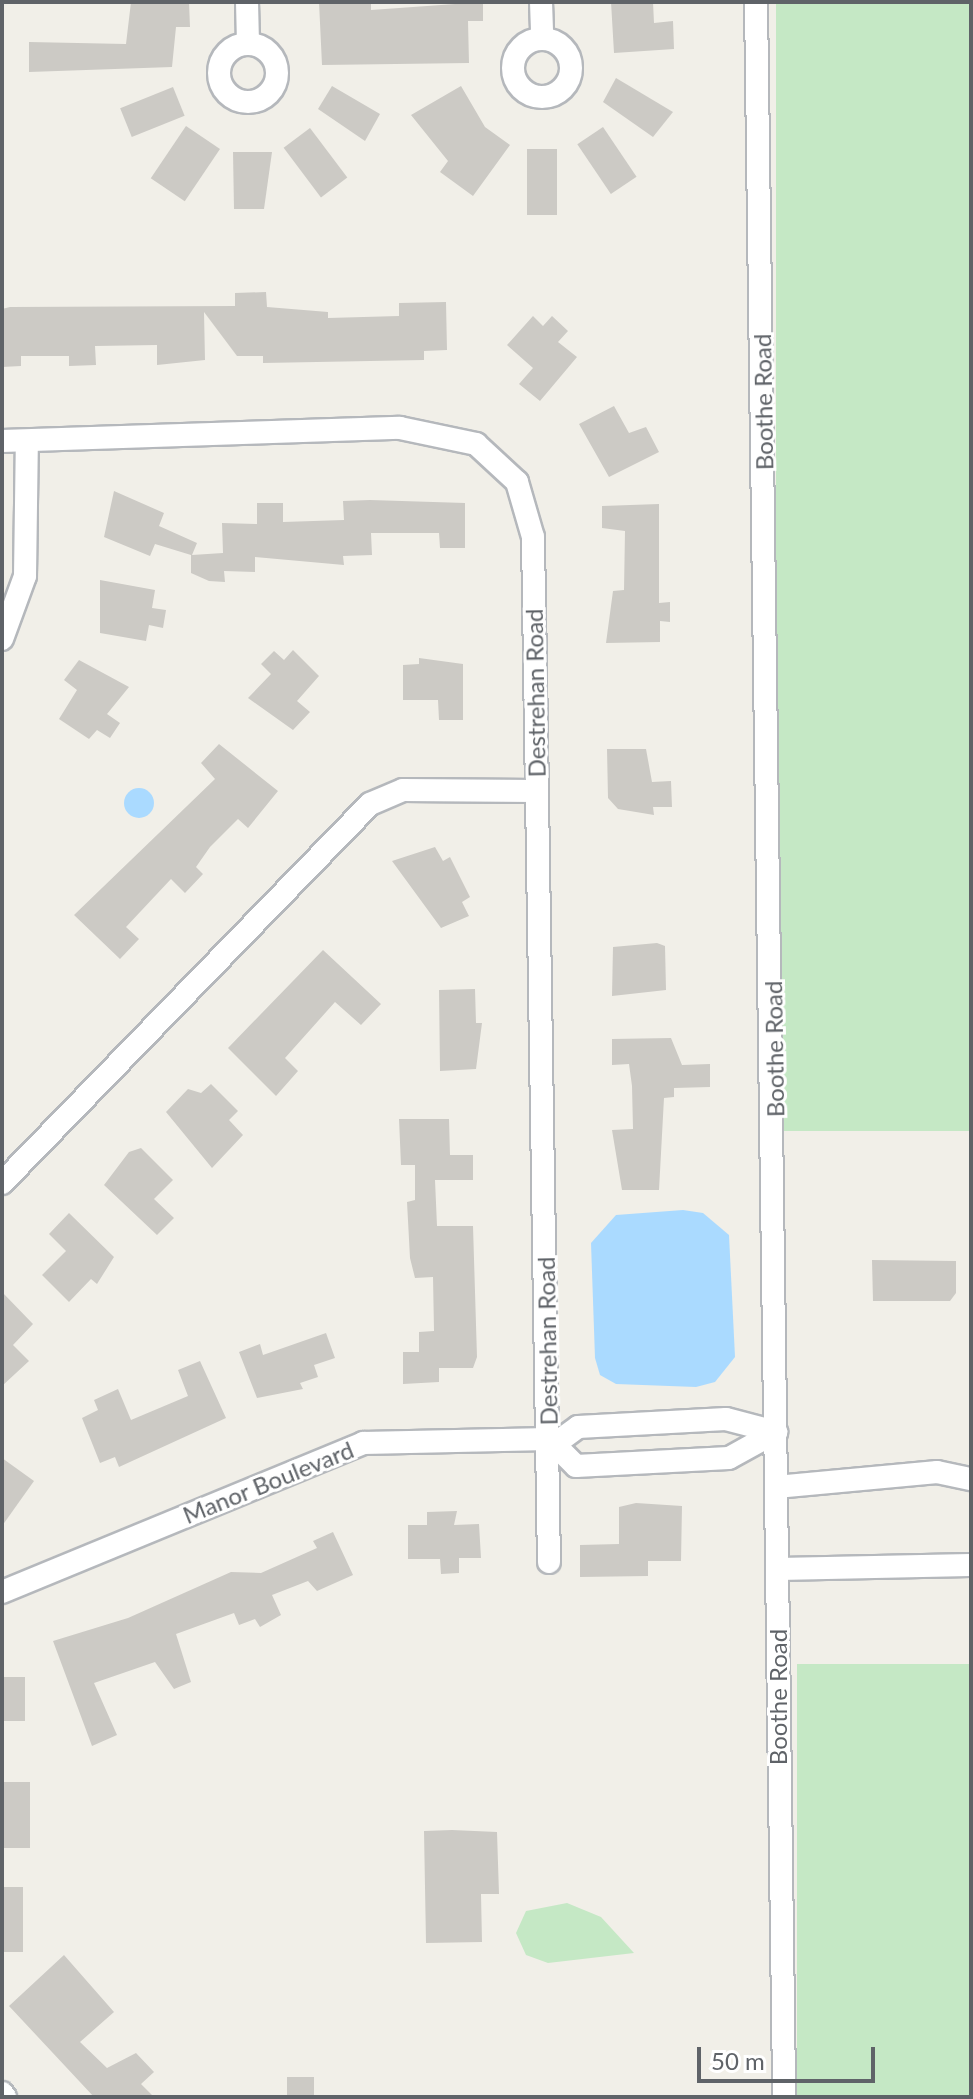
<!DOCTYPE html>
<html>
<head>
<meta charset="utf-8">
<style>
  body { margin:0 }
  #map { position:relative; width:973px; height:2099px; overflow:hidden; background:#f1efe8; font-family:Lato,sans-serif }
  div>[style] { position:absolute }
  .green>* { inset:0; background:#c5e8c5; transform-origin:0 0 }
  .water>* { inset:0; background:#aadaff }
  .round { border-radius:50% }
  .building>* { inset:0; background:#cccac5; transform-origin:0 0 }
  .roads { filter:drop-shadow(2px 0 #b5b8bc) drop-shadow(-2px 0 #b5b8bc) drop-shadow(0 2px #b5b8bc) drop-shadow(0 -2px #b5b8bc) }
  .street>* { height:22px; margin:-11px; padding:0 11px; transform-origin:11px; border-radius:11px; background:#fff }
  .street>.ring { margin:-11px; padding:0; box-sizing:content-box; background:none; border:22px solid #fff; border-radius:50% }
  span { translate:-50% -50%; white-space:nowrap; text-align:center; line-height:1.15; -webkit-text-stroke:6px #fff; paint-order:stroke }
  .street-label { font-size:24px; color:#5f6368 }
  .frame { position:absolute; inset:0; border:4px solid #5f6368; pointer-events:none }
  .scale { position:absolute; left:697px; top:2047px; width:178px; height:36px; box-sizing:border-box; border:4px solid #5f6368; border-top:0; padding-left:10px; font-size:24px; line-height:28px; white-space:nowrap; color:#5f6368; -webkit-text-stroke:6px #fff; paint-order:stroke }
</style>
</head>
<body>
<div id="map">
  <div class="green">
    <i style="left:776px;top:2px;width:195px;height:1129px"></i>
    <i style="left:971px;top:1664px;width:433px;height:174px;rotate:90deg"></i>
    <i style="clip-path:polygon(567px 1903px,601px 1917px,634px 1953px,548px 1963px,526px 1955px,516px 1933px,526px 1911px)"></i>
  </div>
  <div class="water">
    <i class="round" style="left:124px;top:788px;width:30px;height:30px"></i>
    <i style="clip-path:polygon(683px 1210px,703px 1213px,729px 1235px,735px 1357px,715px 1382px,696px 1387px,616px 1384px,600px 1375px,595px 1358px,591px 1243px,616px 1215px)"></i>
  </div>
  <div class="building">
    <i style="clip-path:polygon(131px 2px,189px 2px,190px 27px,176px 27px,172px 67px,29px 72px,29px 42px,126px 44px)"></i>
    <i style="clip-path:polygon(319px 2px,371px 2px,371px 10px,483px 2px,483px 21px,468px 21px,469px 63px,322px 65px)"></i>
    <i style="clip-path:polygon(611px 2px,653px 2px,654px 23px,673px 21px,674px 49px,614px 53px)"></i>
    <i style="clip-path:polygon(616px 78px,673px 112px,653px 137px,603px 102px)"></i>
    <i style="clip-path:polygon(332px 86px,380px 114px,365px 141px,318px 109px)"></i>
    <i style="clip-path:polygon(461px 86px,485px 127px,510px 145px,473px 196px,440px 172px,448px 161px,411px 115px)"></i>
    <i style="left:173px;top:87px;width:31px;height:57px;rotate:68deg"></i>
    <i style="left:186px;top:126px;width:41px;height:63px;rotate:34deg"></i>
    <i style="left:603px;top:127px;width:60px;height:31px;rotate:56deg"></i>
    <i style="left:310px;top:128px;width:62px;height:33px;rotate:53deg"></i>
    <i style="left:527px;top:149px;width:30px;height:66px"></i>
    <i style="clip-path:polygon(233px 152px,272px 152px,264px 209px,234px 209px)"></i>
    <i style="clip-path:polygon(266px 292px,267px 307px,328px 312px,328px 318px,399px 316px,399px 303px,446px 302px,447px 350px,424px 351px,424px 360px,263px 363px,263px 356px,237px 356px,204px 312px,205px 360px,157px 365px,157px 345px,95px 346px,96px 365px,69px 366px,69px 356px,21px 356px,21px 366px,2px 367px,2px 309px,10px 307px,235px 306px,235px 293px)"></i>
    <i style="clip-path:polygon(533px 316px,543px 326px,552px 316px,568px 331px,558px 342px,577px 357px,540px 401px,519px 384px,533px 368px,507px 345px)"></i>
    <i style="clip-path:polygon(614px 406px,629px 433px,646px 427px,659px 452px,609px 477px,579px 424px)"></i>
    <i style="clip-path:polygon(114px 491px,164px 513px,159px 526px,197px 543px,192px 555px,223px 553px,222px 523px,257px 524px,257px 503px,283px 503px,283px 522px,344px 520px,343px 501px,370px 500px,465px 503px,465px 548px,440px 548px,439px 533px,371px 533px,372px 555px,343px 556px,344px 565px,255px 557px,255px 572px,224px 571px,225px 582px,209px 581px,191px 573px,191px 555px,155px 544px,150px 556px,104px 537px)"></i>
    <i style="clip-path:polygon(659px 504px,659px 603px,670px 602px,670px 622px,660px 621px,660px 642px,606px 643px,613px 591px,624px 590px,625px 531px,602px 528px,602px 506px)"></i>
    <i style="clip-path:polygon(100px 580px,155px 590px,152px 608px,166px 610px,163px 628px,149px 625px,146px 641px,100px 633px)"></i>
    <i style="clip-path:polygon(293px 650px,319px 676px,297px 701px,310px 712px,293px 730px,248px 698px,271px 674px,261px 664px,274px 651px,284px 660px)"></i>
    <i style="clip-path:polygon(419px 658px,463px 664px,463px 720px,439px 720px,438px 700px,403px 700px,403px 665px,419px 664px)"></i>
    <i style="clip-path:polygon(79px 660px,129px 687px,107px 714px,120px 723px,110px 738px,97px 730px,89px 739px,59px 719px,77px 690px,64px 680px)"></i>
    <i style="clip-path:polygon(219px 744px,278px 791px,248px 828px,238px 819px,210px 847px,196px 867px,203px 874px,185px 893px,171px 879px,126px 927px,139px 939px,120px 959px,74px 915px,215px 779px,201px 763px)"></i>
    <i style="clip-path:polygon(607px 749px,646px 749px,652px 782px,671px 781px,672px 807px,653px 807px,654px 815px,618px 809px,608px 798px)"></i>
    <i style="clip-path:polygon(435px 847px,443px 861px,450px 857px,470px 897px,462px 902px,469px 916px,441px 928px,392px 861px)"></i>
    <i style="clip-path:polygon(657px 943px,665px 946px,666px 990px,612px 996px,613px 947px)"></i>
    <i style="clip-path:polygon(323px 950px,381px 1004px,361px 1025px,335px 1002px,285px 1058px,298px 1071px,276px 1096px,228px 1048px)"></i>
    <i style="clip-path:polygon(475px 989px,476px 1023px,482px 1023px,476px 1069px,440px 1071px,439px 990px)"></i>
    <i style="clip-path:polygon(671px 1038px,682px 1065px,710px 1064px,710px 1087px,674px 1088px,674px 1097px,664px 1098px,659px 1190px,622px 1190px,612px 1130px,633px 1129px,632px 1086px,629px 1064px,612px 1065px,612px 1039px)"></i>
    <i style="clip-path:polygon(211px 1084px,238px 1111px,229px 1120px,243px 1135px,212px 1168px,166px 1112px,188px 1089px,201px 1093px)"></i>
    <i style="clip-path:polygon(399px 1119px,449px 1119px,450px 1155px,473px 1155px,473px 1180px,435px 1180px,437px 1226px,473px 1226px,477px 1357px,473px 1368px,439px 1368px,439px 1382px,403px 1384px,403px 1352px,419px 1352px,419px 1332px,434px 1331px,433px 1277px,415px 1278px,410px 1258px,407px 1202px,415px 1200px,415px 1165px,401px 1165px)"></i>
    <i style="clip-path:polygon(141px 1148px,173px 1180px,154px 1199px,174px 1218px,157px 1235px,104px 1185px,129px 1152px)"></i>
    <i style="clip-path:polygon(69px 1213px,114px 1257px,97px 1284px,91px 1279px,69px 1302px,42px 1275px,66px 1251px,49px 1234px)"></i>
    <i style="clip-path:polygon(872px 1260px,956px 1261px,956px 1293px,950px 1301px,873px 1301px)"></i>
    <i style="clip-path:polygon(2px 1292px,33px 1324px,13px 1345px,29px 1361px,2px 1386px)"></i>
    <i style="clip-path:polygon(326px 1333px,335px 1358px,314px 1365px,318px 1377px,300px 1383px,303px 1389px,257px 1398px,239px 1352px,260px 1344px,263px 1355px)"></i>
    <i style="clip-path:polygon(200px 1361px,226px 1418px,119px 1467px,115px 1457px,100px 1463px,82px 1418px,98px 1410px,94px 1400px,118px 1389px,131px 1420px,188px 1396px,178px 1370px)"></i>
    <i style="clip-path:polygon(2px 1458px,34px 1481px,2px 1526px)"></i>
    <i style="clip-path:polygon(636px 1503px,682px 1506px,681px 1561px,648px 1561px,648px 1576px,580px 1577px,580px 1545px,619px 1544px,619px 1507px)"></i>
    <i style="clip-path:polygon(457px 1511px,454px 1525px,479px 1524px,481px 1558px,459px 1558px,459px 1573px,441px 1574px,440px 1559px,408px 1559px,408px 1525px,427px 1525px,427px 1512px)"></i>
    <i style="clip-path:polygon(333px 1532px,353px 1575px,317px 1591px,308px 1581px,272px 1595px,281px 1615px,260px 1627px,255px 1619px,239px 1625px,234px 1613px,176px 1634px,191px 1682px,174px 1689px,155px 1662px,94px 1683px,117px 1735px,92px 1746px,53px 1641px,128px 1618px,231px 1572px,261px 1573px,317px 1548px,313px 1541px)"></i>
    <i style="left:2px;top:1677px;width:23px;height:44px"></i>
    <i style="left:2px;top:1782px;width:28px;height:66px"></i>
    <i style="clip-path:polygon(452px 1830px,497px 1832px,499px 1894px,481px 1894px,482px 1942px,426px 1943px,424px 1831px)"></i>
    <i style="left:2px;top:1887px;width:21px;height:65px"></i>
    <i style="clip-path:polygon(64px 1955px,114px 2012px,80px 2042px,107px 2068px,136px 2053px,154px 2072px,141px 2084px,154px 2097px,94px 2097px,9px 2006px)"></i>
    <i style="left:287px;top:2077px;width:27px;height:20px"></i>
  </div>
  <div class="roads">
    <div class="street">
      <i style="left:247px;top:2px;width:42px;rotate:88.6deg"></i>
      <i style="left:541px;top:2px;width:37px;rotate:88deg"></i>
      <i style="left:756px;top:2px;width:2095px;rotate:89.23deg"></i>
      <i class="ring" style="left:513px;top:39px;width:36px;height:36px"></i>
      <i class="ring" style="left:219px;top:44px;width:36px;height:36px"></i>
      <i style="left:2px;top:441px;width:398px;rotate:-1.9deg"></i>
      <i style="left:400px;top:428px;width:78px;rotate:11.9deg"></i>
      <i style="left:476px;top:444px;width:56px;rotate:42.8deg"></i>
      <i style="left:517px;top:482px;width:57px;rotate:73.8deg"></i>
      <i style="left:533px;top:537px;width:1025px;rotate:89.11deg"></i>
      <i style="left:2px;top:639px;width:67px;rotate:-69.9deg"></i>
      <i style="left:25px;top:576px;width:135px;rotate:-89.2deg"></i>
      <i style="left:2px;top:1183px;width:528px;rotate:-45.84deg"></i>
      <i style="left:370px;top:804px;width:36px;rotate:-23deg"></i>
      <i style="left:403px;top:790px;width:133px;rotate:0.4deg"></i>
      <i style="left:552px;top:1446px;width:32px;rotate:-36deg"></i>
      <i style="left:578px;top:1427px;width:148px;rotate:-3.1deg"></i>
      <i style="left:726px;top:1419px;width:52px;rotate:14.6deg"></i>
      <i style="left:776px;top:1487px;width:162px;rotate:-5.3deg"></i>
      <i style="left:937px;top:1472px;width:35px;rotate:12deg"></i>
      <i style="left:778px;top:1569px;width:193px;rotate:-1.2deg"></i>
      <i style="left:2px;top:1592px;width:391px;rotate:-22.4deg"></i>
      <i style="left:363px;top:1443px;width:186px;rotate:-1.2deg"></i>
      <i style="left:549px;top:1439px;width:38px;rotate:45deg"></i>
      <i style="left:576px;top:1466px;width:153px;rotate:-3deg"></i>
      <i style="left:729px;top:1458px;width:54px;rotate:-29deg"></i>
      <i style="left:2px;top:2093px;width:5px;rotate:53deg"></i>
    </div>
  </div>
  <div class="street-label">
    <span style="left:763px;top:402px;rotate:-91deg">Boothe Road</span>
    <span style="left:535px;top:693px;rotate:-91deg">Destrehan Road</span>
    <span style="left:774px;top:1049px;rotate:-91deg">Boothe Road</span>
    <span style="left:547px;top:1341px;rotate:-91deg">Destrehan Road</span>
    <span style="left:268px;top:1482px;rotate:-22deg">Manor Boulevard</span>
    <span style="left:778px;top:1697px;rotate:-90deg">Boothe Road</span>
  </div>
  <div class="frame"></div>
  <div class="scale">50 m</div>
</div>
</body>
</html>
